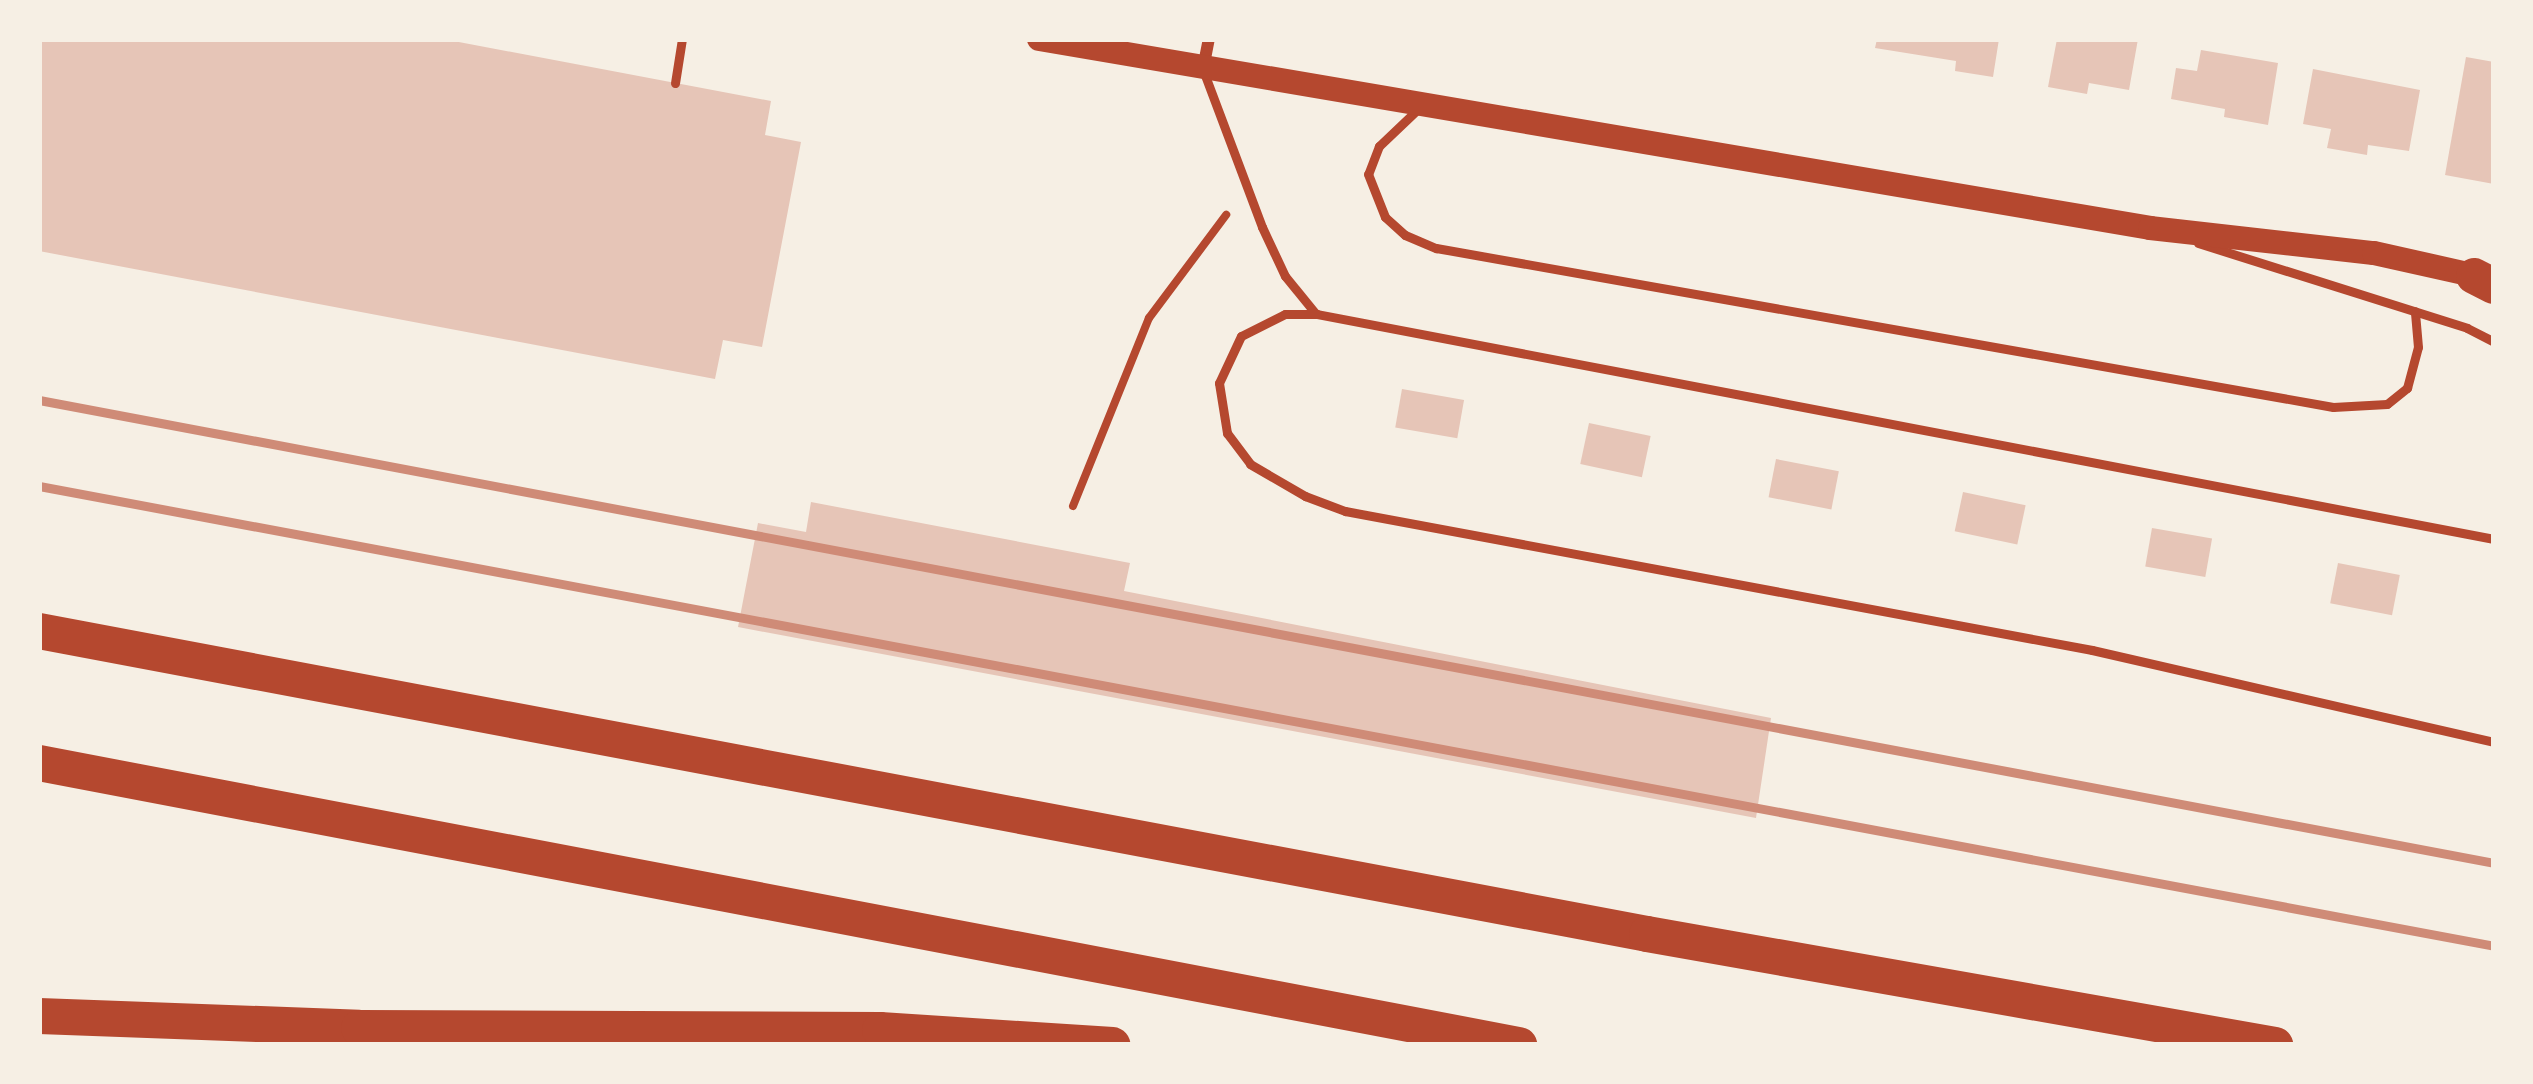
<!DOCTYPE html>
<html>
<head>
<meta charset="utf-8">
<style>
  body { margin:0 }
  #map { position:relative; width:2533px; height:1084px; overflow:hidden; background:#f6efe4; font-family:Commissioner,sans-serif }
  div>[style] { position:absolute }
  .building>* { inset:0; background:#e6c5b7; transform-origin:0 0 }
  .path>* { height:8px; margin:-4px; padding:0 4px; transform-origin:4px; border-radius:4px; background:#b5482f }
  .service>* { height:9px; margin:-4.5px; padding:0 4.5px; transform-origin:4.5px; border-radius:4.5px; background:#b5482f }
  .minor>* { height:12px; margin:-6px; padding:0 6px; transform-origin:6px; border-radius:6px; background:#b5482f }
  .secondary>* { height:24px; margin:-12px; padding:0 12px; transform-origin:12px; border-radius:12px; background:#b5482f }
  .motorway>* { height:36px; margin:-18px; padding:0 18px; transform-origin:18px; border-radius:18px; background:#b5482f }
  .rail>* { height:9px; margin:-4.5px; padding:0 4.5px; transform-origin:4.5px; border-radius:4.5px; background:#cf8b77 }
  span { translate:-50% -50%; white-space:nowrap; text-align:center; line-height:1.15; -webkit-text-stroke:9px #f6efe4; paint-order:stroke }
  .frame { position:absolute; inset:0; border:42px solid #f6efe4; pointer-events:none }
</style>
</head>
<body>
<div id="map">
  <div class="building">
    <i style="clip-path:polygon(39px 39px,443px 39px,771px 101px,765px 135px,801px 142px,762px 347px,723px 340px,715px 379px,39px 251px)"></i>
    <i style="clip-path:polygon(1877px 39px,1999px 39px,1993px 77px,1955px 71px,1956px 61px,1875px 48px)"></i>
    <i style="clip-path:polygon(2057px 39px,2138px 39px,2129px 90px,2089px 83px,2087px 94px,2048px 87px)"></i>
    <i style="clip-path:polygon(2201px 50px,2278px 63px,2268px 125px,2224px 117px,2225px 109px,2171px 99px,2176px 68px,2197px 71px)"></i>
    <i style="clip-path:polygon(2466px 57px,2494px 62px,2494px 184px,2445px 175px)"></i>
    <i style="clip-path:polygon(2313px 69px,2420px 90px,2409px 151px,2368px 145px,2367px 155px,2327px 148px,2331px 129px,2303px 124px)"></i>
    <i style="left:1402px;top:389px;width:63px;height:39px;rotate:10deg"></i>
    <i style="left:1589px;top:423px;width:63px;height:42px;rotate:12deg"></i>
    <i style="left:1776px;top:459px;width:64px;height:39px;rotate:11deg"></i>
    <i style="left:1963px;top:492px;width:64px;height:40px;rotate:12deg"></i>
    <i style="clip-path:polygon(811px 502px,1130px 563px,1124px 591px,1771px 718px,1756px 818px,738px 627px,758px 523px,806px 532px)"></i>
    <i style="left:2152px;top:528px;width:61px;height:39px;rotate:10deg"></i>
    <i style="left:2338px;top:563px;width:63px;height:41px;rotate:11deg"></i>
  </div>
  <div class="path">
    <i style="left:1073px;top:506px;width:203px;rotate:-68deg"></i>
    <i style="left:1149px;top:318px;width:129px;rotate:-53.2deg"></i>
  </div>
  <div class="service">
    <i style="left:1203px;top:70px;width:168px;rotate:69.4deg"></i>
    <i style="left:1262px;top:227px;width:54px;rotate:64.9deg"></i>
    <i style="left:1285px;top:276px;width:49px;rotate:50.8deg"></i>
    <i style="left:675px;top:83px;width:45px;rotate:-81deg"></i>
    <i style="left:1418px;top:109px;width:54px;rotate:136.5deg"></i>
    <i style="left:1379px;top:146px;width:30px;rotate:111deg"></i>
    <i style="left:1368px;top:174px;width:46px;rotate:68.4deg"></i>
    <i style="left:1385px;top:217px;width:27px;rotate:42deg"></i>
    <i style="left:1405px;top:235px;width:34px;rotate:23deg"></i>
    <i style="left:1436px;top:248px;width:911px;rotate:10.05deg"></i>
    <i style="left:2333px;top:407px;width:54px;rotate:-3.2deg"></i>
    <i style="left:2387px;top:404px;width:26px;rotate:-39deg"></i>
    <i style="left:2407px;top:388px;width:42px;rotate:-75deg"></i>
    <i style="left:2418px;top:347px;width:36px;rotate:-95deg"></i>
    <i style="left:2198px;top:243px;width:282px;rotate:17.5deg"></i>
    <i style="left:2467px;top:328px;width:30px;rotate:27deg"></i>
    <i style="left:2494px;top:539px;width:1198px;rotate:-169.18deg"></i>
    <i style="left:1317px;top:314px;width:32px;rotate:180deg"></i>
    <i style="left:1285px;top:314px;width:49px;rotate:153.4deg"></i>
    <i style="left:1241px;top:336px;width:52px;rotate:115.1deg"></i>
    <i style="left:1219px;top:383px;width:51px;rotate:80.9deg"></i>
    <i style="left:1227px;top:433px;width:39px;rotate:53deg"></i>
    <i style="left:1250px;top:464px;width:64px;rotate:30.2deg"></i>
    <i style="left:1305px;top:496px;width:43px;rotate:20.6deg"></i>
    <i style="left:1345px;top:511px;width:760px;rotate:10.54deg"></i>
    <i style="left:2092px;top:650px;width:412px;rotate:12.9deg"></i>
  </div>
  <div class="minor">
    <i style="left:1203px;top:69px;width:31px;rotate:-79deg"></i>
  </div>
  <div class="secondary">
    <i style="left:1039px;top:39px;width:1127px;rotate:9.65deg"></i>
    <i style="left:2150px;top:228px;width:225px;rotate:6.4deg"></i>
    <i style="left:2374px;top:253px;width:115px;rotate:12.6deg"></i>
  </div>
  <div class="motorway">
    <i style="left:2474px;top:276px;width:22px;rotate:27deg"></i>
    <i style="left:39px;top:631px;width:1636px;rotate:10.67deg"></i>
    <i style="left:1647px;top:934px;width:638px;rotate:10.02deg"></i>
    <i style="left:39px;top:763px;width:1507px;rotate:10.79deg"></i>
    <i style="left:39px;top:1016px;width:320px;rotate:2.1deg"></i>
    <i style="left:359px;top:1028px;width:521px;rotate:0.22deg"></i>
    <i style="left:880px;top:1030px;width:233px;rotate:3.7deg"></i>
  </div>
  <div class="rail">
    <i style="left:39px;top:400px;width:2498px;rotate:10.68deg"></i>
    <i style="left:39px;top:486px;width:2498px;rotate:10.61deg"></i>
  </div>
  <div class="frame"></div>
</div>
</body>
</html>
